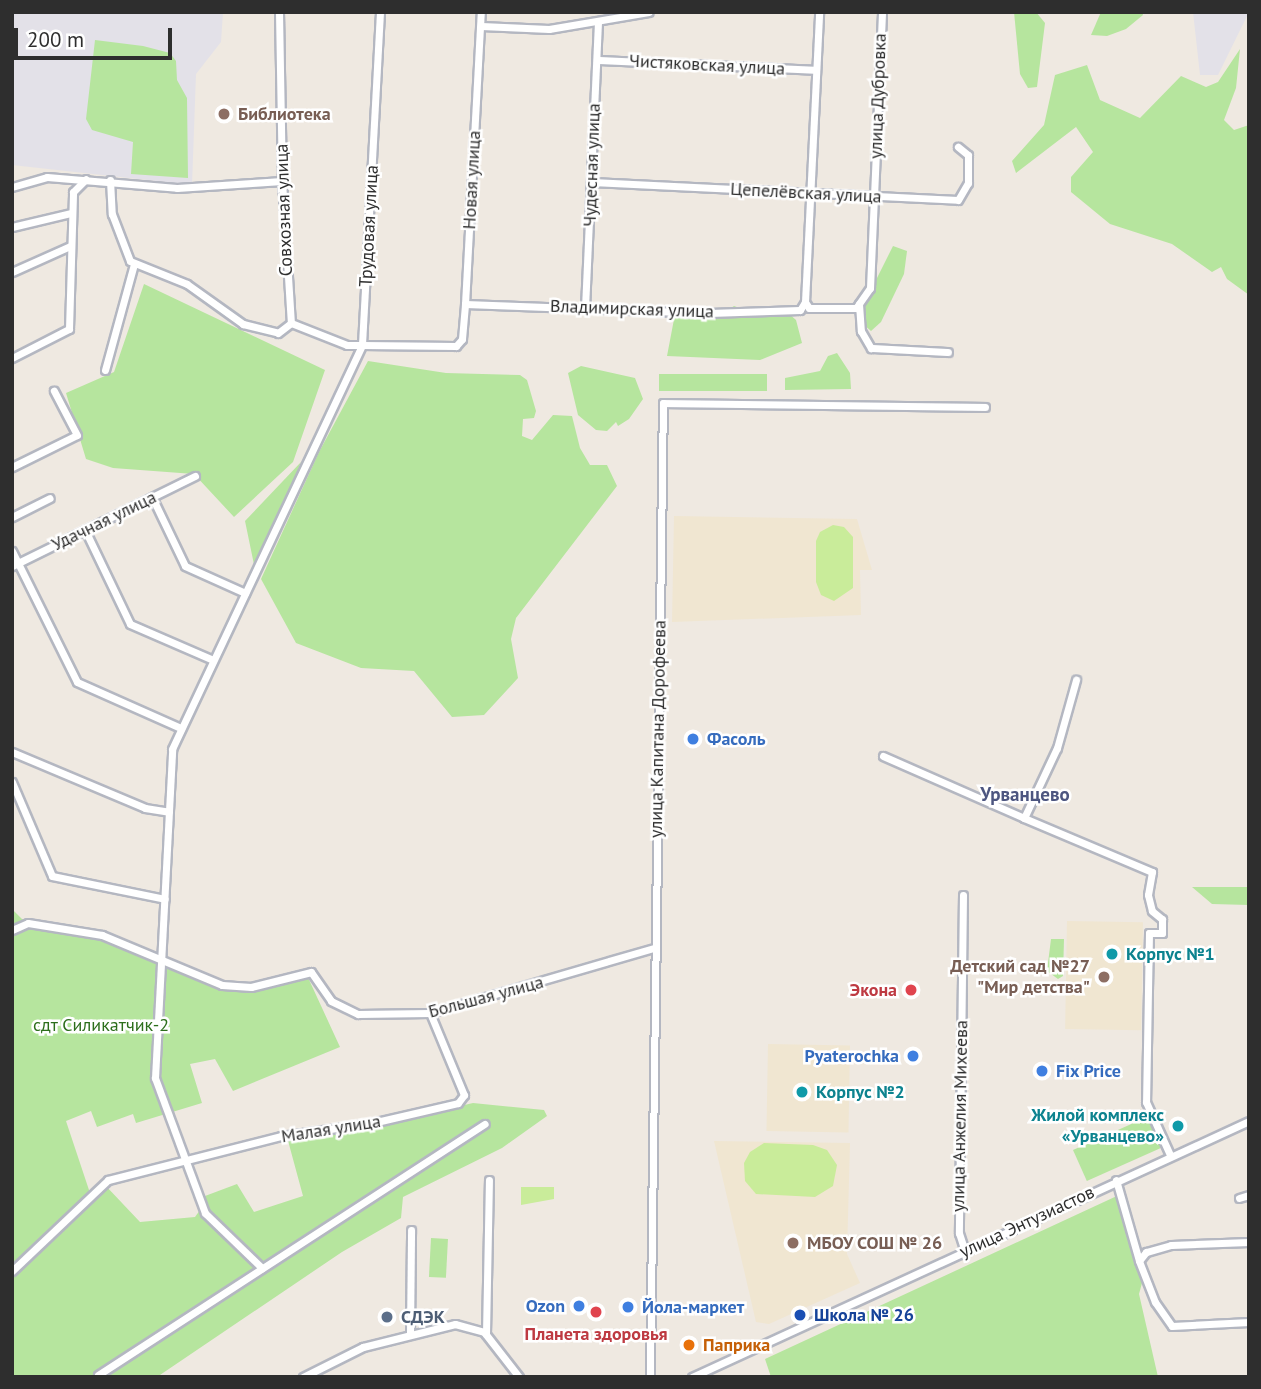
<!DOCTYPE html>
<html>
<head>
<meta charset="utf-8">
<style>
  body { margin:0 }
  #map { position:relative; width:1261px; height:1389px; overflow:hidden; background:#efe9e1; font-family:"PT Sans",sans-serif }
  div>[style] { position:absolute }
  .industrial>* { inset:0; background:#e3e1e8 }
  .education>* { inset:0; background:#f0e6d1; transform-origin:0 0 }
  .green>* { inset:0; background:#b6e59e; transform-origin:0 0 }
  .pitch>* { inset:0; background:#c9ec9a }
  .roads { filter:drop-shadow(2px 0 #b4b7c1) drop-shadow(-2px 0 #b4b7c1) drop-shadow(0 2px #b4b7c1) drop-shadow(0 -2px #b4b7c1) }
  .minor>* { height:7px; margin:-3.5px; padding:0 3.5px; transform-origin:3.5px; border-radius:3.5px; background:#fff }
  .dots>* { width:19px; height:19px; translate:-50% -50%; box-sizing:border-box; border:4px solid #fff; border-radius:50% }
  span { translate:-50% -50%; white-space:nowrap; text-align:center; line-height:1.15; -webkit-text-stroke:5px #fff; paint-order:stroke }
  .street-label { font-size:18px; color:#2e2e2e }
  .education-label { font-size:18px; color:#785e54; font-weight:700 }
  .left { translate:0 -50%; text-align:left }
  .right { translate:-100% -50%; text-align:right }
  .shop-label { font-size:18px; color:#366cbe; font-weight:700 }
  .culture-label { font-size:18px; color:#0d838f; font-weight:700 }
  .health-label { font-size:18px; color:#be3a42; font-weight:700 }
  .park-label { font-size:18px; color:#2c6e1b }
  .transit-label { font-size:18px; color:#164399; font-weight:700 }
  .service-label { font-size:18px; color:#4e5e75; font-weight:700 }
  .food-label { font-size:18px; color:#c56008; font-weight:700 }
  .neighbourhood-label { font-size:19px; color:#4d5680; font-weight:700 }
  .frame { position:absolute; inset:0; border:14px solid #2e2e2e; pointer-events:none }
  .scale { position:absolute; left:14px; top:28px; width:158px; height:32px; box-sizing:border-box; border:4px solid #2e2e2e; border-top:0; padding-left:9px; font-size:21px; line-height:24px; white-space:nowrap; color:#2e2e2e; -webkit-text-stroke:5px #fff; paint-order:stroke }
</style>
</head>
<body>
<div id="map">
  <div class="industrial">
    <i style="clip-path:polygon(12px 12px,223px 12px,221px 42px,196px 74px,192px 185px,12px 165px)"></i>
    <i style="clip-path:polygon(1193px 12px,1249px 12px,1218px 75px,1200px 75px)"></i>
  </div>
  <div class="education">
    <i style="clip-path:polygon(674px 516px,857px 519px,872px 570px,860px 570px,861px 615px,672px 622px)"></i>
    <i style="left:1067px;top:921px;width:76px;height:108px;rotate:1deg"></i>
    <i style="left:768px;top:1044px;width:82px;height:87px;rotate:1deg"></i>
    <i style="clip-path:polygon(714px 1141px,850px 1143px,847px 1254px,860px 1283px,769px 1324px,756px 1322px)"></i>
  </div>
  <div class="green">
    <i style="clip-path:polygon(1014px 12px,1036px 12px,1045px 23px,1037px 87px,1028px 88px,1020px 74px)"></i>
    <i style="clip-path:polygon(1101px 12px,1142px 12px,1143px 15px,1126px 29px,1107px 36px,1091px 35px)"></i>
    <i style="clip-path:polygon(95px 40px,143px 46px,170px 53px,176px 61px,177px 80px,187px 98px,188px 178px,131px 174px,133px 142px,92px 130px,86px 119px)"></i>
    <i style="clip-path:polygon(1240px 49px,1236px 88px,1224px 120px,1234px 130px,1249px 125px,1249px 295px,1227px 279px,1221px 267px,1212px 272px,1172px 244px,1110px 224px,1071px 192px,1071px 177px,1093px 152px,1076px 127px,1016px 173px,1012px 161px,1044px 125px,1055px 75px,1087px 65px,1100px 100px,1140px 118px,1181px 76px,1206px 87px,1218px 82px)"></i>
    <i style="clip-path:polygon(893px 246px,907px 251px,904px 274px,881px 322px,871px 331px,863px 324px,863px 306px)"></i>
    <i style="clip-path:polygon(144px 284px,325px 370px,293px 462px,234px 517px,194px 474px,113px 468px,86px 459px,66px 393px,114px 372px)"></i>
    <i style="clip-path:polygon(734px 306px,745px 310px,776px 307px,788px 313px,796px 320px,802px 343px,760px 360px,667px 356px,675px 314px,722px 314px)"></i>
    <i style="clip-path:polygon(837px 353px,850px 373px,851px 389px,785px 390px,785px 378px,820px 371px,828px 356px)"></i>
    <i style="clip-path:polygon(368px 361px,446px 373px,520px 375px,527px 380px,536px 411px,534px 418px,523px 419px,522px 436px,532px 440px,553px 415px,572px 416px,580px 448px,590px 465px,607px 465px,617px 486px,516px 618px,511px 639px,518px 678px,484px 715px,452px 717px,414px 671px,361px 668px,296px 643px,261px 579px,319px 452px)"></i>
    <i style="clip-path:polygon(581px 366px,635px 378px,643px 399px,629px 419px,618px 426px,616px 422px,607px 431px,596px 430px,578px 415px,568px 373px)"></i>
    <i style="left:659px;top:374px;width:108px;height:17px"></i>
    <i style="clip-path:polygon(301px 462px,294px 480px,257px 579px,245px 521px)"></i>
    <i style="clip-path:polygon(1192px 887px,1249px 887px,1249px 905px,1212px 904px)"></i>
    <i style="clip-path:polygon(12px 909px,22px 919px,109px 934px,220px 980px,248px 983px,305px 971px,340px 1047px,233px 1091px,215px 1059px,190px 1064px,202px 1103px,136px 1123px,133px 1114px,97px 1127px,91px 1111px,66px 1121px,90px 1193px,105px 1185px,140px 1222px,195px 1217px,200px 1210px,197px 1199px,237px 1184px,254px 1212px,303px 1196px,287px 1137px,378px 1125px,473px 1103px,544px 1110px,547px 1116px,502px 1148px,403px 1197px,401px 1218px,342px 1252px,157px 1377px,12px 1377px)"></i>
    <i style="clip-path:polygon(1051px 939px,1064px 939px,1063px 976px,1058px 979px,1047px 971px)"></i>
    <i style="left:1147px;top:1117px;width:34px;height:81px;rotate:66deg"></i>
    <i style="clip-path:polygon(1119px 1195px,1142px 1283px,1139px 1294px,1158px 1377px,771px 1377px,765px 1359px)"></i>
    <i style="left:431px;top:1238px;width:17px;height:39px;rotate:3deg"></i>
  </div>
  <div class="pitch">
    <i style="clip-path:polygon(833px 525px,844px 527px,853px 537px,853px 588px,834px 601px,821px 595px,816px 582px,816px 541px,820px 532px)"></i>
    <i style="clip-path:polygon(764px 1143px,813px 1145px,827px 1150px,837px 1165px,833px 1186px,815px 1197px,756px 1194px,745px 1181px,744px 1163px,750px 1152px)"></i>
    <i style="clip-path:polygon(521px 1187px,554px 1187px,554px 1199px,521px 1205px)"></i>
  </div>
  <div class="roads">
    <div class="minor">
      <i style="left:279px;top:12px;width:169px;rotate:89deg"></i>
      <i style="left:282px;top:181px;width:142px;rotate:86.4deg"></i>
      <i style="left:380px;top:12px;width:333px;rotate:93.1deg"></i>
      <i style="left:362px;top:345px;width:94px;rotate:0.6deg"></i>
      <i style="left:456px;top:346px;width:9px;rotate:-49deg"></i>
      <i style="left:462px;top:339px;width:35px;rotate:-85deg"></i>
      <i style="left:465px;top:304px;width:292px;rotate:-86.9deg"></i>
      <i style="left:481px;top:26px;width:68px;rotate:2.5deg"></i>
      <i style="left:549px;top:29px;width:101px;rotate:-9.6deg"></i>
      <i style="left:597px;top:60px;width:219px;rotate:2.6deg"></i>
      <i style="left:110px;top:180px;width:34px;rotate:87deg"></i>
      <i style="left:112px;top:214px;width:50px;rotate:69deg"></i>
      <i style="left:130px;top:261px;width:61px;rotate:22deg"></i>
      <i style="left:187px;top:284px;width:69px;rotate:35.5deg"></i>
      <i style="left:243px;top:324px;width:36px;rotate:14deg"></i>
      <i style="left:278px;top:333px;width:16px;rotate:-38deg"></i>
      <i style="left:592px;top:182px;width:366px;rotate:2.8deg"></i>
      <i style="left:958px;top:200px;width:20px;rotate:-60deg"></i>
      <i style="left:968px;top:183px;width:28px;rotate:-90deg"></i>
      <i style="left:968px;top:155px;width:13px;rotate:-141deg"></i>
      <i style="left:12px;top:187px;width:36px;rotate:-16deg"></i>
      <i style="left:47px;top:177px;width:130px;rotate:4.8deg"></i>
      <i style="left:177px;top:188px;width:105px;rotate:-3.8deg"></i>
      <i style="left:12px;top:227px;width:61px;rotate:-13.3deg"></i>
      <i style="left:12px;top:272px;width:64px;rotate:-24.1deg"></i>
      <i style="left:805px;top:302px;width:7px;rotate:56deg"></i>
      <i style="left:809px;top:308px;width:47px"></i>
      <i style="left:856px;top:308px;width:24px;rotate:-55deg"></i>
      <i style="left:870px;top:288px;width:276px;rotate:-87.5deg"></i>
      <i style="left:465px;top:304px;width:244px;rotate:2.1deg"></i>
      <i style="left:709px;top:313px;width:91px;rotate:-1.9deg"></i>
      <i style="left:800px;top:310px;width:9px;rotate:-58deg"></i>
      <i style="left:805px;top:302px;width:290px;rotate:-87.2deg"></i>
      <i style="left:859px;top:304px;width:27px;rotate:86deg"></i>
      <i style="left:861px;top:331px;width:20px;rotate:60deg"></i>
      <i style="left:871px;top:348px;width:77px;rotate:3deg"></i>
      <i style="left:585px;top:308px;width:286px;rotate:-87.4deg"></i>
      <i style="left:12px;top:358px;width:64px;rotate:-27deg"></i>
      <i style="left:69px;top:329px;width:137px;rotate:-88.3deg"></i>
      <i style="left:73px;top:192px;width:18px;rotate:-45deg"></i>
      <i style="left:105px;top:370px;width:110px;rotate:-74.7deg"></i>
      <i style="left:12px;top:467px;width:72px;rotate:-26.2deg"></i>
      <i style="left:77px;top:435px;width:50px;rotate:-117.6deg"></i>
      <i style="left:152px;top:497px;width:76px;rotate:64.4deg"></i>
      <i style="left:185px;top:566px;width:66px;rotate:24.2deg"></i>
      <i style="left:12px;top:517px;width:42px;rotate:-26.6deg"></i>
      <i style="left:85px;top:530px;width:104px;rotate:64.4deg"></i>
      <i style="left:130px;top:624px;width:90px;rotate:23.4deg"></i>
      <i style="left:12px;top:551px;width:146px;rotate:63.6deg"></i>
      <i style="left:77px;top:682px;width:114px;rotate:23.9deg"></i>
      <i style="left:12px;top:566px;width:204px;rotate:-26.2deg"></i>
      <i style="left:12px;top:752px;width:144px;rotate:22.8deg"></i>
      <i style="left:145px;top:808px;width:24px;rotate:9deg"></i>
      <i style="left:883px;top:756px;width:154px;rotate:23.7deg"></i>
      <i style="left:1024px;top:818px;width:77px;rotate:-64.8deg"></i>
      <i style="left:1057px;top:748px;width:71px;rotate:-74.4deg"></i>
      <i style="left:12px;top:782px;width:102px;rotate:66.9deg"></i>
      <i style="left:52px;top:876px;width:115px;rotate:11.5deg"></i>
      <i style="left:1024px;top:818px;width:139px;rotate:22.9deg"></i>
      <i style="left:1152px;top:872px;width:23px;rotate:100deg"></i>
      <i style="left:1148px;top:895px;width:16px;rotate:76deg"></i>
      <i style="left:1152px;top:911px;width:13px;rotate:39deg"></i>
      <i style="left:1162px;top:919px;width:14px;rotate:90deg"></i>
      <i style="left:1162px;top:933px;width:13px;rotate:180deg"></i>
      <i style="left:1149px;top:933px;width:169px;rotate:91deg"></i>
      <i style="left:1146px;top:1102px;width:58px;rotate:65.6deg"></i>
      <i style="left:963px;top:895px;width:338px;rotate:90.7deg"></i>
      <i style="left:959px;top:1233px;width:19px;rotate:72deg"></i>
      <i style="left:12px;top:930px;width:17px;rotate:-24deg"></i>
      <i style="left:28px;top:923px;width:75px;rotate:9.2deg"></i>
      <i style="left:102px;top:935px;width:130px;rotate:22.6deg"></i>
      <i style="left:222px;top:985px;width:29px;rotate:4deg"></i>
      <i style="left:251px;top:987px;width:62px;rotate:-14deg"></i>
      <i style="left:311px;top:972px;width:35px;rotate:55deg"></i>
      <i style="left:331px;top:1001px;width:30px;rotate:26deg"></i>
      <i style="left:358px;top:1014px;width:72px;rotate:-0.8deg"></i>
      <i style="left:430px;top:1013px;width:233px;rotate:-16.2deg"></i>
      <i style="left:1116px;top:1180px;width:84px;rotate:74.1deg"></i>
      <i style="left:1239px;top:1198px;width:10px;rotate:-17deg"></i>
      <i style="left:1249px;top:1242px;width:78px;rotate:177.8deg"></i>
      <i style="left:1171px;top:1245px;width:26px;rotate:164deg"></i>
      <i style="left:1146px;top:1252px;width:11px;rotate:128deg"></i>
      <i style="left:1139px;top:1261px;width:44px;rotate:68.7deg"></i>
      <i style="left:1155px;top:1302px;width:29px;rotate:55deg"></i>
      <i style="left:1172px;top:1326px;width:77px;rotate:-3deg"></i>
      <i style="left:262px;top:1268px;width:79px;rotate:-136deg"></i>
      <i style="left:205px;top:1213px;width:144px;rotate:-110.3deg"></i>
      <i style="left:155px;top:1078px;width:329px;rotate:-87deg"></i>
      <i style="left:172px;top:749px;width:446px;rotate:-64.8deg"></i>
      <i style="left:362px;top:345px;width:15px;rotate:180deg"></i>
      <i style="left:347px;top:345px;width:60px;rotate:-158.6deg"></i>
      <i style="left:12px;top:1271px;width:132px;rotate:-43.5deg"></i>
      <i style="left:108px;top:1180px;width:179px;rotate:-14.3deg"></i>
      <i style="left:281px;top:1136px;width:92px;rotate:-8.1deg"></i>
      <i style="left:372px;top:1123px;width:88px;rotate:-13.1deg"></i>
      <i style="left:458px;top:1103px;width:10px;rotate:-53deg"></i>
      <i style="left:464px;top:1095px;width:89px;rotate:-112.5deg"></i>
      <i style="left:410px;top:1333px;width:103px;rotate:-89.4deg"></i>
      <i style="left:486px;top:1334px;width:154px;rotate:-88.9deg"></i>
      <i style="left:98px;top:1375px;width:461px;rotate:-33deg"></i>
      <i style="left:303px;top:1377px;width:67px;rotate:-26.6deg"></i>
      <i style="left:363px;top:1347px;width:95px;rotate:-14deg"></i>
      <i style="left:455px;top:1324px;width:30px;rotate:15deg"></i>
      <i style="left:484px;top:1332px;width:57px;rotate:52.1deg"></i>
      <i style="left:650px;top:1377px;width:974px;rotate:-89.24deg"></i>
      <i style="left:663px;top:403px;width:322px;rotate:0.7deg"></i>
      <i style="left:692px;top:1377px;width:613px;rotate:-24.68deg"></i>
    </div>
  </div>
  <div class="dots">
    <i style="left:224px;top:114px;background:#8d6e63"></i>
    <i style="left:693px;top:739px;background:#3f7fe0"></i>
    <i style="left:1112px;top:954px;background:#0f9aa8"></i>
    <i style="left:1104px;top:977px;background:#8d6e63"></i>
    <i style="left:911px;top:990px;background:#e0444e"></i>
    <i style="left:913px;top:1056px;background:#3f7fe0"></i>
    <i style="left:1042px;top:1071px;background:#3f7fe0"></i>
    <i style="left:802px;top:1092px;background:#0f9aa8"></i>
    <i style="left:1178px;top:1126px;background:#0f9aa8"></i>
    <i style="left:793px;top:1243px;background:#8d6e63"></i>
    <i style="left:579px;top:1306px;background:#3f7fe0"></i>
    <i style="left:628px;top:1307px;background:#3f7fe0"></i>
    <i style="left:596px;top:1312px;background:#e0444e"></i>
    <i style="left:800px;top:1315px;background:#1a4fb4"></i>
    <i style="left:387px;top:1317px;background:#5c6f8a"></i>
    <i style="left:689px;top:1345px;background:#e8710a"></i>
  </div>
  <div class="street-label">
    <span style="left:707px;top:65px;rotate:3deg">Чистяковская улица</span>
    <span style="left:878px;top:96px;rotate:-88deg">улица Дубровка</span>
    <span style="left:592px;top:165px;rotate:-88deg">Чудесная улица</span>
    <span style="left:472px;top:180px;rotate:-87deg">Новая улица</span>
    <span style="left:806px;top:193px;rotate:3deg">Цепелёвская улица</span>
    <span style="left:284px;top:210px;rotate:-92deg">Совхозная улица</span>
    <span style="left:369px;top:226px;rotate:-87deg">Трудовая улица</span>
    <span style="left:632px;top:309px;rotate:2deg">Владимирская улица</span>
    <span style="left:104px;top:521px;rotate:-26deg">Удачная улица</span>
    <span style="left:658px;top:729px;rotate:-89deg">улица Капитана Дорофеева</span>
    <span style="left:486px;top:997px;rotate:-15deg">Большая улица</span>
    <span style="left:960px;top:1116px;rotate:-89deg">улица Анжелия Михеева</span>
    <span style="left:331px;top:1129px;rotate:-9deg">Малая улица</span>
    <span style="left:1027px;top:1222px;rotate:-25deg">улица Энтузиастов</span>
  </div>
  <div class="education-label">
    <span class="left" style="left:238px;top:114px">Библиотека</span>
    <span class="right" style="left:1090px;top:977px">Детский сад №27<br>"Мир детства"</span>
    <span class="left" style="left:807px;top:1243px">МБОУ СОШ № 26</span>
  </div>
  <div class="shop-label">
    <span class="left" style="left:707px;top:739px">Фасоль</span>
    <span class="right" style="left:899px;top:1056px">Pyaterochka</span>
    <span class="left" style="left:1056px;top:1071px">Fix Price</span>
    <span class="right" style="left:565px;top:1306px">Ozon</span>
    <span class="left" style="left:642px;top:1307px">Йола-маркет</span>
  </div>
  <div class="culture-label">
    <span class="left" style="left:1126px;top:954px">Корпус №1</span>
    <span class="left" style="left:816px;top:1092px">Корпус №2</span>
    <span class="right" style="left:1164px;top:1126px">Жилой комплекс<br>«Урванцево»</span>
  </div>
  <div class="health-label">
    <span class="right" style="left:897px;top:990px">Экона</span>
    <span style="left:596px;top:1334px">Планета здоровья</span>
  </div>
  <div class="park-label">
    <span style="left:101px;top:1025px">сдт Силикатчик-2</span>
  </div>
  <div class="transit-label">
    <span class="left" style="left:814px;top:1315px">Школа № 26</span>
  </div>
  <div class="service-label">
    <span class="left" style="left:401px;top:1317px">СДЭК</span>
  </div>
  <div class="food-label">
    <span class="left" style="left:703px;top:1345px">Паприка</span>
  </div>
  <div class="neighbourhood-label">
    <span style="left:1025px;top:795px">Урванцево</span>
  </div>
  <div class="frame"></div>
  <div class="scale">200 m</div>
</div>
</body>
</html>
